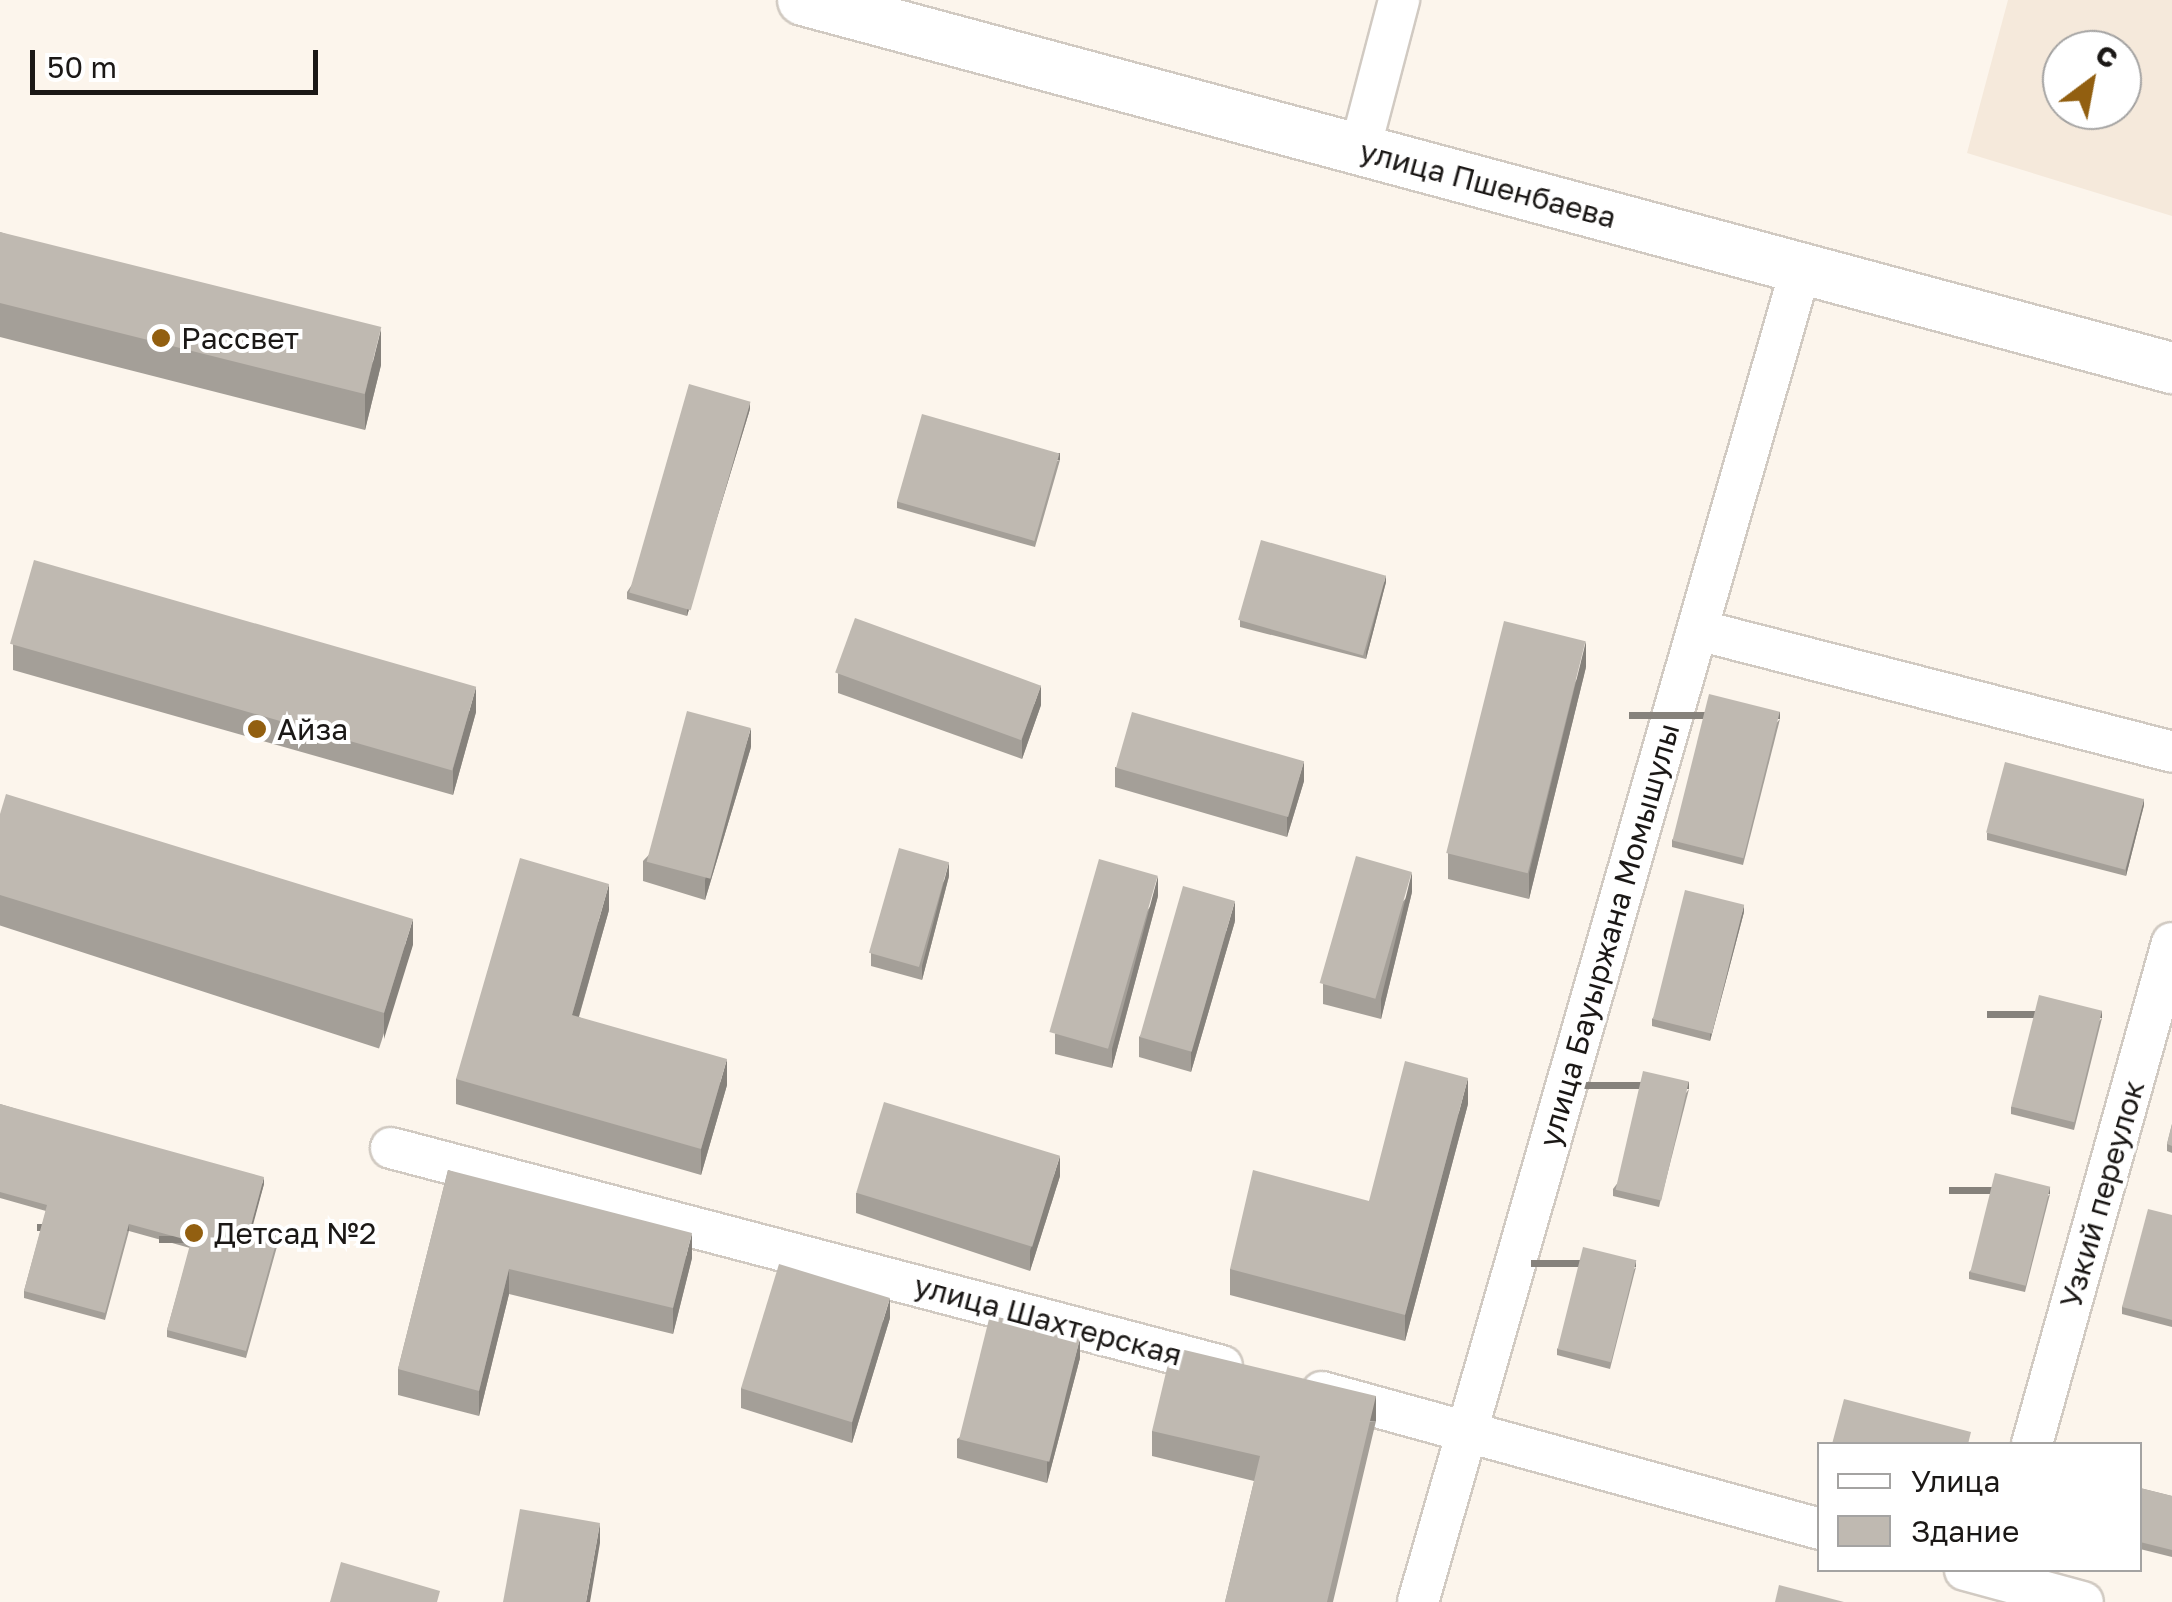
<!DOCTYPE html>
<html>
<head>
<meta charset="utf-8">
<style>
  body { margin:0 }
  #map { position:relative; width:2172px; height:1602px; overflow:hidden; background:#fcf5ec; font-family:"Golos Text",sans-serif }
  div>[style] { position:absolute }
  .built>* { inset:0; background:#f5e9db }
  .roads { filter:drop-shadow(2px 0 #d1cac2) drop-shadow(-2px 0 #d1cac2) drop-shadow(0 2px #d1cac2) drop-shadow(0 -2px #d1cac2) }
  .minor>* { height:40px; margin:-20px; padding:0 20px; transform-origin:20px; border-radius:20px; background:#fff }
  .tertiary>* { height:50px; margin:-25px; padding:0 25px; transform-origin:25px; border-radius:25px; background:#fff }
  .wall>* { inset:0; background:#a49f98; transform-origin:0 0 }
  .shaded-wall>* { inset:0; background:#86827c; transform-origin:0 0 }
  .building>* { inset:0; background:#bfb9b1; transform-origin:0 0 }
  .dots>* { width:28px; height:28px; translate:-50% -50%; box-sizing:border-box; border:5px solid #fff; border-radius:50% }
  span { translate:-50% -50%; white-space:nowrap; text-align:center; line-height:1.15; -webkit-text-stroke:8px #fff; paint-order:stroke }
  .street-label { font-size:30px; color:#1b1816 }
  .poi-label { font-size:30px; color:#1b1816 }
  .left { translate:0 -50%; text-align:left }
  .legend { position:absolute; left:1817px; top:1442px; width:325px; height:130px; box-sizing:border-box; background:#fff; border:2px solid #a4a3a2; margin:0; padding:12px 18px; list-style:none; font-size:30px; color:#1b1816 }
  .legend li { display:flex; align-items:center; gap:20px; height:50px }
  .legend b { width:50px; border:2px solid #a4a3a2 }
  .north { position:absolute; left:2042px; top:30px; width:100px; height:100px; box-sizing:border-box; background:#fff; border:2px solid #a4a3a2; border-radius:50%; rotate:32deg; font-size:28px; font-weight:700; line-height:40px; text-align:center; color:#1b1816 }
  .north::after { content:''; display:block; margin:auto; width:35px; height:45px; background:#925f10; clip-path:polygon(50% 0,100% 100%,50% 72%,0 100%) }
  .scale { position:absolute; left:30px; top:50px; width:288px; height:45px; box-sizing:border-box; border:5px solid #1b1816; border-top:0; padding-left:12px; font-size:30px; line-height:35px; white-space:nowrap; color:#1b1816; -webkit-text-stroke:8px #fff; paint-order:stroke }
</style>
</head>
<body>
<div id="map">
  <div class="built">
    <i style="clip-path:polygon(evenodd,2008px 0,2172px 0,2172px 216px,1967px 153px,2008px 0,2062px 50px,2122px 50px,2122px 110px,2062px 110px,2062px 50px)"></i>
  </div>
  <div class="roads">
    <div class="minor">
      <i style="left:1360px;top:149px;width:154px;rotate:-75.3deg"></i>
      <i style="left:1698px;top:630px;width:489px;rotate:14.4deg"></i>
      <i style="left:391px;top:1148px;width:859px;rotate:14.7deg"></i>
      <i style="left:1322px;top:1392px;width:517px;rotate:15.38deg"></i>
      <i style="left:2032px;top:1444px;width:520px;rotate:-74.39deg"></i>
      <i style="left:1965px;top:1570px;width:122px;rotate:15.2deg"></i>
      <i style="left:1418px;top:1602px;width:1388px;rotate:-73.98deg"></i>
    </div>
    <div class="tertiary">
      <i style="left:803px;top:0;width:1418px;rotate:15.05deg"></i>
    </div>
  </div>
  <div class="wall">
    <i style="clip-path:polygon(0 232px,381px 365px,365px 430px,0 337px)"></i>
    <i style="clip-path:polygon(750px 409px,687px 616px,627px 599px,627px 592px)"></i>
    <i style="clip-path:polygon(1060px 460px,1035px 547px,897px 508px,897px 501px)"></i>
    <i style="clip-path:polygon(1386px 582px,1366px 659px,1240px 627px,1240px 620px)"></i>
    <i style="clip-path:polygon(13px 644px,476px 712px,453px 795px,13px 670px)"></i>
    <i style="clip-path:polygon(1586px 667px,1529px 899px,1448px 879px,1448px 853px)"></i>
    <i style="clip-path:polygon(838px 673px,1041px 705px,1022px 759px,838px 693px)"></i>
    <i style="clip-path:polygon(1780px 719px,1743px 865px,1672px 847px,1672px 840px)"></i>
    <i style="clip-path:polygon(751px 747px,705px 900px,643px 881px,643px 861px)"></i>
    <i style="clip-path:polygon(1115px 767px,1304px 781px,1287px 837px,1115px 787px)"></i>
    <i style="clip-path:polygon(2144px 805px,2126px 876px,1987px 840px,1987px 833px)"></i>
    <i style="left:0;top:814px;width:433px;height:106px;rotate:18deg"></i>
    <i style="clip-path:polygon(949px 876px,922px 980px,871px 966px,871px 953px)"></i>
    <i style="clip-path:polygon(1412px 892px,1381px 1019px,1323px 1004px,1323px 984px)"></i>
    <i style="clip-path:polygon(1158px 896px,1112px 1068px,1055px 1054px,1055px 1034px)"></i>
    <i style="clip-path:polygon(609px 910px,579px 1017px,727px 1085px,701px 1175px,456px 1104px,456px 1079px)"></i>
    <i style="clip-path:polygon(1744px 912px,1710px 1041px,1652px 1026px,1652px 1019px)"></i>
    <i style="clip-path:polygon(1235px 921px,1191px 1072px,1139px 1057px,1139px 1037px)"></i>
    <i style="clip-path:polygon(2102px 1018px,2074px 1130px,2011px 1114px,2011px 1107px)"></i>
    <i style="clip-path:polygon(1689px 1089px,1659px 1207px,1613px 1196px,1613px 1189px)"></i>
    <i style="clip-path:polygon(0 1104px,264px 1184px,251px 1229px,278px 1243px,246px 1358px,167px 1337px,167px 1330px,190px 1248px,129px 1231px,105px 1320px,24px 1298px,24px 1291px,46px 1211px,0 1198px)"></i>
    <i style="clip-path:polygon(1468px 1104px,1405px 1341px,1230px 1295px,1230px 1269px,1369px 1201px)"></i>
    <i style="clip-path:polygon(2172px 1124px,2172px 1153px,2167px 1151px,2167px 1144px)"></i>
    <i style="clip-path:polygon(448px 1170px,692px 1258px,673px 1334px,509px 1294px,479px 1416px,398px 1395px,398px 1369px)"></i>
    <i style="clip-path:polygon(1060px 1176px,1030px 1271px,856px 1213px,856px 1193px)"></i>
    <i style="clip-path:polygon(2050px 1194px,2025px 1292px,1969px 1279px,1969px 1272px)"></i>
    <i style="clip-path:polygon(2172px 1215px,2172px 1327px,2122px 1314px,2122px 1307px)"></i>
    <i style="clip-path:polygon(1636px 1267px,1610px 1369px,1557px 1355px,1557px 1349px)"></i>
    <i style="clip-path:polygon(890px 1318px,852px 1443px,741px 1408px,741px 1388px)"></i>
    <i style="clip-path:polygon(1080px 1358px,1047px 1483px,957px 1458px,957px 1439px)"></i>
    <i style="clip-path:polygon(1376px 1421px,1333px 1602px,1225px 1602px,1254px 1481px,1152px 1456px,1152px 1431px)"></i>
    <i style="clip-path:polygon(2140px 1488px,2172px 1496px,2172px 1557px,2140px 1549px)"></i>
  </div>
  <div class="shaded-wall">
    <i style="clip-path:polygon(381px 329px,381px 365px,365px 430px,365px 394px)"></i>
    <i style="clip-path:polygon(750px 402px,750px 409px,687px 616px,687px 610px)"></i>
    <i style="left:1060px;top:453px;width:7px;height:91px;rotate:90deg"></i>
    <i style="clip-path:polygon(1386px 575px,1386px 582px,1366px 659px,1366px 652px)"></i>
    <i style="clip-path:polygon(1586px 641px,1586px 667px,1529px 899px,1529px 873px)"></i>
    <i style="clip-path:polygon(1041px 685px,1041px 705px,1022px 759px,1022px 739px)"></i>
    <i style="clip-path:polygon(476px 687px,476px 712px,453px 795px,453px 769px)"></i>
    <i style="left:1780px;top:712px;width:7px;height:151px;rotate:90deg"></i>
    <i style="clip-path:polygon(751px 728px,751px 747px,705px 900px,705px 880px)"></i>
    <i style="clip-path:polygon(1304px 761px,1304px 781px,1287px 837px,1287px 817px)"></i>
    <i style="clip-path:polygon(2144px 798px,2144px 805px,2126px 876px,2126px 869px)"></i>
    <i style="clip-path:polygon(949px 862px,949px 876px,922px 980px,922px 966px)"></i>
    <i style="clip-path:polygon(1412px 872px,1412px 892px,1381px 1019px,1381px 999px)"></i>
    <i style="clip-path:polygon(1158px 876px,1158px 896px,1112px 1068px,1112px 1049px)"></i>
    <i style="clip-path:polygon(609px 884px,609px 910px,572px 1040px,572px 1015px)"></i>
    <i style="clip-path:polygon(1235px 901px,1235px 921px,1191px 1072px,1191px 1052px)"></i>
    <i style="clip-path:polygon(1744px 905px,1744px 912px,1710px 1041px,1710px 1035px)"></i>
    <i style="clip-path:polygon(413px 919px,413px 945px,384px 1039px,384px 1013px)"></i>
    <i style="left:2102px;top:1011px;width:7px;height:115px;rotate:90deg"></i>
    <i style="clip-path:polygon(727px 1059px,727px 1085px,701px 1175px,701px 1149px)"></i>
    <i style="clip-path:polygon(1468px 1078px,1468px 1104px,1405px 1341px,1405px 1315px)"></i>
    <i style="left:1689px;top:1082px;width:7px;height:122px;rotate:90deg"></i>
    <i style="clip-path:polygon(1060px 1156px,1060px 1176px,1030px 1271px,1030px 1251px)"></i>
    <i style="clip-path:polygon(264px 1177px,264px 1184px,250px 1236px,250px 1229px)"></i>
    <i style="left:2050px;top:1187px;width:7px;height:101px;rotate:90deg"></i>
    <i style="left:129px;top:1224px;width:7px;height:92px;rotate:90deg"></i>
    <i style="clip-path:polygon(692px 1233px,692px 1258px,673px 1334px,673px 1308px)"></i>
    <i style="left:278px;top:1236px;width:7px;height:119px;rotate:90deg"></i>
    <i style="left:1636px;top:1260px;width:7px;height:105px;rotate:90deg"></i>
    <i style="clip-path:polygon(509px 1269px,509px 1294px,479px 1416px,479px 1391px)"></i>
    <i style="clip-path:polygon(890px 1298px,890px 1318px,852px 1443px,852px 1423px)"></i>
    <i style="clip-path:polygon(1080px 1338px,1080px 1358px,1047px 1483px,1047px 1463px)"></i>
    <i style="left:1376px;top:1396px;width:25px;height:212px;rotate:90deg"></i>
    <i style="clip-path:polygon(600px 1523px,600px 1543px,590px 1602px,586px 1602px)"></i>
  </div>
  <div class="building">
    <i style="left:0;top:232px;width:393px;height:69px;rotate:14deg"></i>
    <i style="left:689px;top:384px;width:64px;height:217px;rotate:16deg"></i>
    <i style="left:922px;top:414px;width:143px;height:91px;rotate:16deg"></i>
    <i style="left:1261px;top:540px;width:130px;height:83px;rotate:16deg"></i>
    <i style="left:34px;top:560px;width:460px;height:87px;rotate:16deg"></i>
    <i style="left:855px;top:618px;width:198px;height:58px;rotate:20deg"></i>
    <i style="left:1504px;top:621px;width:84px;height:239px;rotate:14deg"></i>
    <i style="left:1709px;top:694px;width:73px;height:151px;rotate:14deg"></i>
    <i style="left:687px;top:711px;width:66px;height:156px;rotate:15deg"></i>
    <i style="left:1132px;top:712px;width:179px;height:58px;rotate:16deg"></i>
    <i style="left:2005px;top:762px;width:144px;height:73px;rotate:15deg"></i>
    <i style="clip-path:polygon(6px 794px,413px 919px,384px 1013px,0 895px,0 814px)"></i>
    <i style="left:899px;top:848px;width:52px;height:109px;rotate:16deg"></i>
    <i style="left:1356px;top:856px;width:58px;height:132px;rotate:16deg"></i>
    <i style="clip-path:polygon(520px 858px,609px 884px,572px 1015px,727px 1059px,701px 1149px,456px 1079px)"></i>
    <i style="left:1099px;top:859px;width:61px;height:180px;rotate:16deg"></i>
    <i style="left:1183px;top:886px;width:54px;height:157px;rotate:16deg"></i>
    <i style="left:1685px;top:890px;width:61px;height:133px;rotate:14deg"></i>
    <i style="left:2039px;top:995px;width:65px;height:115px;rotate:14deg"></i>
    <i style="clip-path:polygon(1405px 1061px,1468px 1078px,1405px 1315px,1230px 1269px,1253px 1170px,1369px 1201px)"></i>
    <i style="left:1643px;top:1071px;width:47px;height:122px;rotate:13deg"></i>
    <i style="left:884px;top:1102px;width:184px;height:95px;rotate:17deg"></i>
    <i style="clip-path:polygon(0 1104px,264px 1177px,250px 1229px,278px 1236px,246px 1351px,167px 1330px,191px 1241px,129px 1224px,105px 1313px,24px 1291px,47px 1205px,0 1192px)"></i>
    <i style="clip-path:polygon(2172px 1124px,2172px 1146px,2167px 1144px)"></i>
    <i style="clip-path:polygon(448px 1170px,692px 1233px,673px 1308px,509px 1269px,479px 1391px,398px 1369px)"></i>
    <i style="left:1995px;top:1173px;width:57px;height:102px;rotate:14deg"></i>
    <i style="clip-path:polygon(2148px 1209px,2172px 1215px,2172px 1320px,2122px 1307px)"></i>
    <i style="left:1583px;top:1247px;width:55px;height:105px;rotate:14deg"></i>
    <i style="left:779px;top:1264px;width:116px;height:130px;rotate:17deg"></i>
    <i style="left:990px;top:1315px;width:93px;height:128px;rotate:14deg"></i>
    <i style="clip-path:polygon(1172px 1347px,1376px 1396px,1327px 1602px,1225px 1602px,1260px 1456px,1152px 1431px)"></i>
    <i style="clip-path:polygon(1844px 1399px,1971px 1432px,1968px 1444px,1832px 1444px)"></i>
    <i style="clip-path:polygon(2140px 1488px,2172px 1496px,2172px 1550px,2140px 1542px)"></i>
    <i style="clip-path:polygon(520px 1509px,600px 1523px,586px 1602px,503px 1602px)"></i>
    <i style="clip-path:polygon(341px 1562px,440px 1591px,437px 1602px,330px 1602px)"></i>
    <i style="clip-path:polygon(1779px 1585px,1844px 1602px,1775px 1602px)"></i>
  </div>
  <div class="dots">
    <i style="left:161px;top:338px;background:#925f10"></i>
    <i style="left:257px;top:729px;background:#925f10"></i>
    <i style="left:194px;top:1233px;background:#925f10"></i>
  </div>
  <div class="street-label">
    <span style="left:1488px;top:184px;rotate:15deg">улица Пшенбаева</span>
    <span style="left:1609px;top:935px;rotate:-74deg">улица Бауыржана Момышулы</span>
    <span style="left:2102px;top:1194px;rotate:-74deg">Узкий переулок</span>
    <span style="left:1048px;top:1320px;rotate:15deg">улица Шахтерская</span>
  </div>
  <div class="poi-label">
    <span class="left" style="left:181px;top:338px">Рассвет</span>
    <span class="left" style="left:277px;top:729px">Айза</span>
    <span class="left" style="left:214px;top:1233px">Детсад №2</span>
  </div>
  <ul class="legend">
  <li><b style="height:12px;background:#fff"></b>Улица</li>
  <li><b style="height:28px;background:#bfb9b1"></b>Здание</li>
  </ul>
  <div class="north">С</div>
  <div class="scale">50 m</div>
</div>
</body>
</html>
